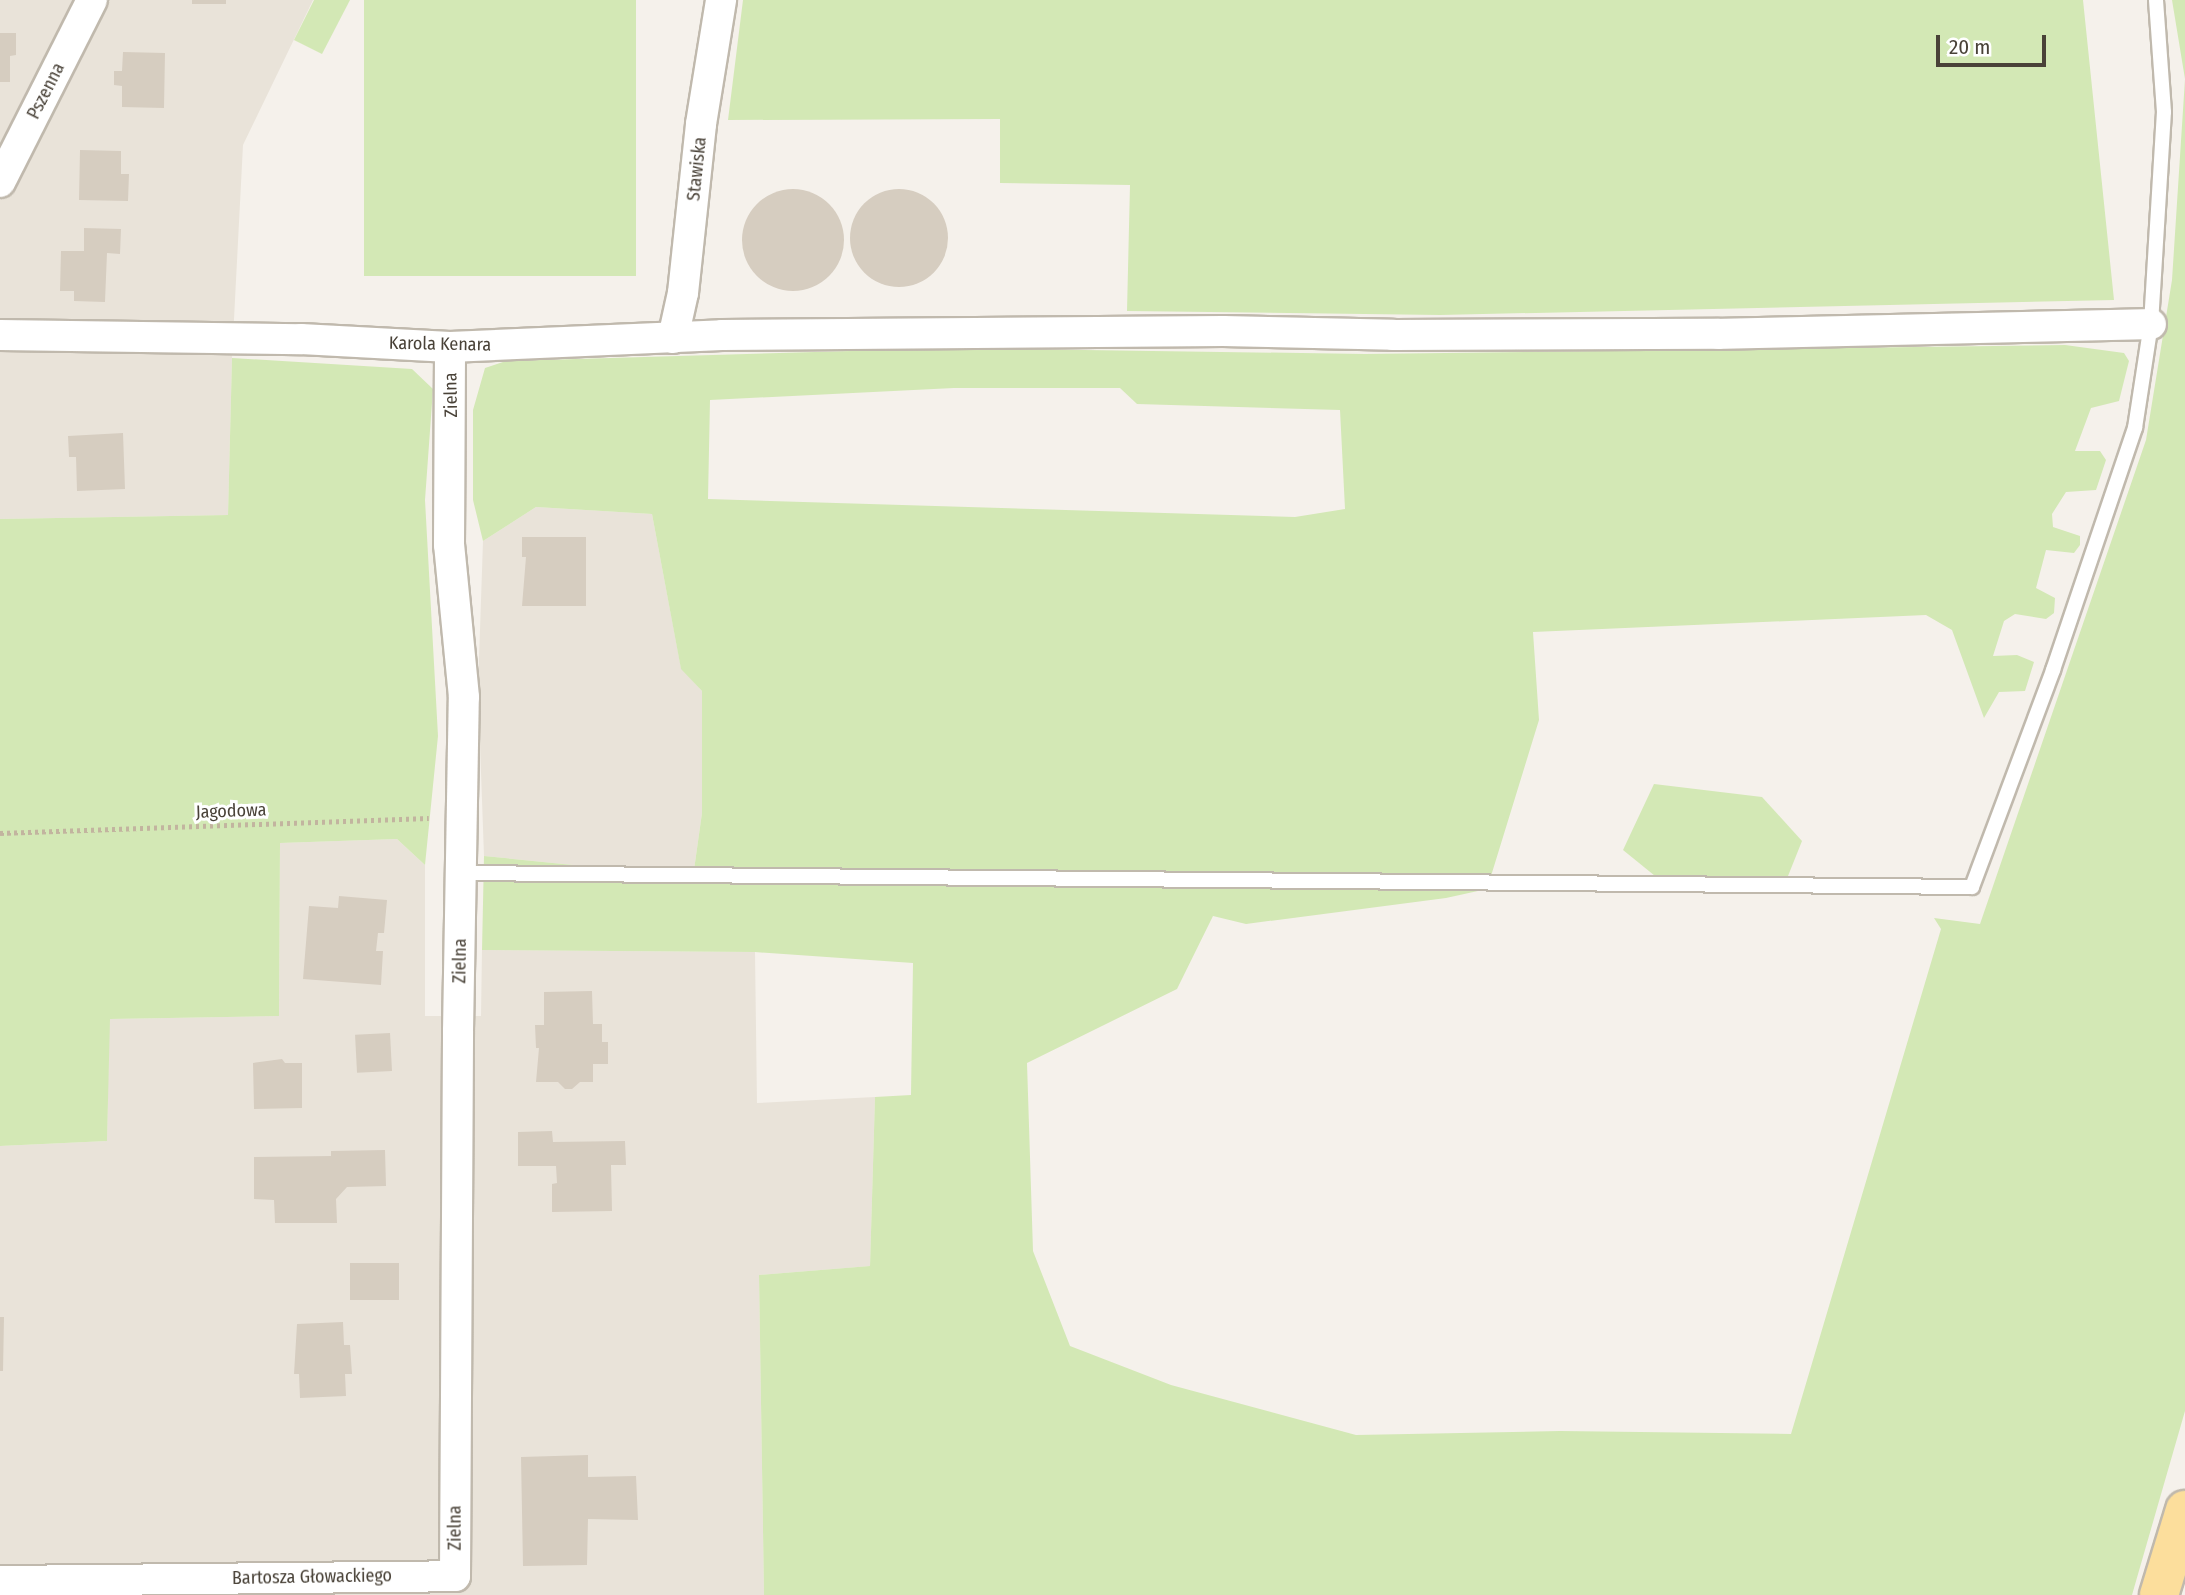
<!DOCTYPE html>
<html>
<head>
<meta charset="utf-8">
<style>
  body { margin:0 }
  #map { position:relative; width:2185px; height:1595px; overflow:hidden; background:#f5f1eb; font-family:"Fira Sans Condensed",sans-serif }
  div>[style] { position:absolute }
  .residential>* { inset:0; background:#e9e3d9 }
  .green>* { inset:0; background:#d3e8b5; transform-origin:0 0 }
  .building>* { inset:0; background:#d6cdc0; transform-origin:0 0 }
  .round { border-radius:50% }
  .path>* { height:4.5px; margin-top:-2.25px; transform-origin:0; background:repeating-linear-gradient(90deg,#c2b49f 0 3.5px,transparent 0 7px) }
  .roads { filter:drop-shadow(2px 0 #c0b9ad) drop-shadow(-2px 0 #c0b9ad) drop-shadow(0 2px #c0b9ad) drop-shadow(0 -2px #c0b9ad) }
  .lane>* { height:14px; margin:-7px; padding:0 7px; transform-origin:7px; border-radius:7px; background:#fff }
  .street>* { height:30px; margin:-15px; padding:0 15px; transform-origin:15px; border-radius:15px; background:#fff }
  .primary>* { height:38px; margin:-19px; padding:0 19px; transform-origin:19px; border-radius:19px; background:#fcde9c }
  span { translate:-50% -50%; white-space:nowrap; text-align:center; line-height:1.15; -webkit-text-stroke:6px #fff; paint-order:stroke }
  .street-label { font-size:18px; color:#494238 }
  .scale { position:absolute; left:1936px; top:35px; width:110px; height:32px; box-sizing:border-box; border:4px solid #494238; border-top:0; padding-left:9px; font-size:21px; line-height:24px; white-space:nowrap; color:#494238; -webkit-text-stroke:5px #fff; paint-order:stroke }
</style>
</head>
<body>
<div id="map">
  <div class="residential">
    <i style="clip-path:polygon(0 0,313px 0,243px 145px,232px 358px,228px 515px,0 519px)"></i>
    <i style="clip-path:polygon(536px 507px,652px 514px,681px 668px,702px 691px,702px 813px,693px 877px,484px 856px,478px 689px,483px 541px)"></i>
    <i style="clip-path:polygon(397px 839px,425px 865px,425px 1016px,481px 1016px,482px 950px,755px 952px,757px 1103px,875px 1097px,870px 1266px,759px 1275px,764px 1595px,0 1595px,0 1146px,107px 1141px,109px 1019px,279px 1016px,280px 843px)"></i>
  </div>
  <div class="green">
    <i style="clip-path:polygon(314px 0,350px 0,322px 54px,294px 40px)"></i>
    <i style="left:364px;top:0;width:272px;height:276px"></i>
    <i style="clip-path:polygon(743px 0,2083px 0,2114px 300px,1440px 315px,1127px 311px,1130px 185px,1000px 183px,1000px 119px,728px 120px)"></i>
    <i style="clip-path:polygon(evenodd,2172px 0,2185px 0,2185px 1411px,2132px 1595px,764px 1595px,759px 1275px,870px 1266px,875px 1097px,911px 1095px,913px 963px,755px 952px,482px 950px,484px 856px,693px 877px,702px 813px,702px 691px,681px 669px,652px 514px,536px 507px,483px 541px,473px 500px,473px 410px,485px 368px,506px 361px,955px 348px,1365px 354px,2065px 345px,2124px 353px,2129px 361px,2119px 401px,2091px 408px,2075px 451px,2100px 451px,2106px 460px,2096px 490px,2066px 492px,2052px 514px,2053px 527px,2080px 536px,2080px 545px,2074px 553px,2046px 550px,2036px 588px,2055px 598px,2054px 613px,2046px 619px,2015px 614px,2004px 621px,1993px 656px,2017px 655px,2034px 662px,2025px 691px,1999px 692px,1984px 718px,1952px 630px,1926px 615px,1533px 632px,1539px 720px,1487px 889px,1446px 898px,1246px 924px,1213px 916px,1177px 989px,1027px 1063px,1033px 1251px,1070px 1346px,1171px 1385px,1356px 1435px,1560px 1431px,1791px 1434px,1941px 929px,1934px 918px,1980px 924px,2146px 440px,2172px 280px,2185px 79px,2172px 0,954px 388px,1120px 388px,1137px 404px,1340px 410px,1345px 509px,1295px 517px,708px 499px,710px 400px,954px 388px)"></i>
    <i style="clip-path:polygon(232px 358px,412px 369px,433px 389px,425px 500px,438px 736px,425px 865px,397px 839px,280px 843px,279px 1016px,110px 1019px,107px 1141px,0 1146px,0 519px,228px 515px)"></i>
    <i style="clip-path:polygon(1654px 784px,1762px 797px,1802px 841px,1784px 886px,1660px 880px,1623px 850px)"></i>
  </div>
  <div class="building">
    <i style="left:192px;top:0;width:34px;height:4px"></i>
    <i style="clip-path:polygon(0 33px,16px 33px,16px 55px,10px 56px,10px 82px,0 82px)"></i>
    <i style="clip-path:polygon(123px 52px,165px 53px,164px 108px,122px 107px,122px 86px,114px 85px,114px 71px,122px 71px)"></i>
    <i style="clip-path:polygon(80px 150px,121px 151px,121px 174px,129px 174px,128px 201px,79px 200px)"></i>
    <i class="round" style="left:850px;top:189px;width:98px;height:98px"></i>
    <i class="round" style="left:742px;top:189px;width:102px;height:102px"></i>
    <i style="clip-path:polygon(84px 228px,121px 229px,120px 254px,107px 253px,105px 302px,74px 301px,74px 291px,60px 291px,61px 251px,84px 251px)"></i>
    <i style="clip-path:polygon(123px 433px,125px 489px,77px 491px,76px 457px,69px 457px,68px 436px)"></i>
    <i style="clip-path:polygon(522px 537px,586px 537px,586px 606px,522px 606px,526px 557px,522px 557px)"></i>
    <i style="clip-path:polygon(339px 896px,387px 900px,384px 933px,378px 933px,376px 951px,383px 951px,381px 985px,303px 979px,309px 906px,338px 908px)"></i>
    <i style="clip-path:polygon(592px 991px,593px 1024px,602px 1024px,602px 1042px,608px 1042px,608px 1064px,593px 1064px,593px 1082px,580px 1082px,572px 1089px,565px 1089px,558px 1082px,536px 1082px,539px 1048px,536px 1048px,535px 1025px,544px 1025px,544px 992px)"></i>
    <i style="left:390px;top:1033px;width:38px;height:35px;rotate:87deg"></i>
    <i style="clip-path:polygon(282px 1059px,285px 1063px,302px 1063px,302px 1108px,254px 1109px,253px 1063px)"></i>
    <i style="clip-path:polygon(552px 1131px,553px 1142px,625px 1141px,626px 1165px,611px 1165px,612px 1211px,552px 1212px,552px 1184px,557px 1183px,556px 1166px,518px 1166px,518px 1132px)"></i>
    <i style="clip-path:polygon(385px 1150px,386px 1186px,347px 1187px,336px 1199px,337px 1223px,275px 1223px,274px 1200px,254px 1199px,254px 1157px,331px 1156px,331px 1151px)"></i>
    <i style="left:350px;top:1263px;width:49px;height:37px"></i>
    <i style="clip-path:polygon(0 1317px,4px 1317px,3px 1371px,0 1371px)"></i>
    <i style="clip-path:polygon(343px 1322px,344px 1345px,350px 1345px,352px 1374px,345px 1374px,346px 1396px,300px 1398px,299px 1374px,294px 1374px,297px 1324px)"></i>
    <i style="clip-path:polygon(588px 1455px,588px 1477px,636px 1476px,638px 1520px,588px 1519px,587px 1565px,523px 1566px,521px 1457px)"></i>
  </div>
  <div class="path">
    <i style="left:0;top:833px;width:429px;rotate:-2deg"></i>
  </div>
  <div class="roads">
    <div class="lane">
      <i style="left:461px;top:873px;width:1511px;rotate:0.53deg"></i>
      <i style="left:1972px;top:887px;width:232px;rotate:-69.5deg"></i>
      <i style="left:2053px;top:670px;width:256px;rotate:-71.3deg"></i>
      <i style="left:2135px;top:428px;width:105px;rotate:-81.3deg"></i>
      <i style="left:2151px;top:324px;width:212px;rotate:-86.5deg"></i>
      <i style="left:2164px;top:112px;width:112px;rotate:-94.1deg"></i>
    </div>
    <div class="street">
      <i style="left:0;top:182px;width:204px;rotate:-63.2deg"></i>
      <i style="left:0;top:335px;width:301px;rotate:0.8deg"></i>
      <i style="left:301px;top:339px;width:149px;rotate:3.1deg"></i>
      <i style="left:450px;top:347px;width:272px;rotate:-2.5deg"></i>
      <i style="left:722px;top:335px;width:501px;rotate:-0.46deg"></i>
      <i style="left:1223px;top:331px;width:170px;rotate:1.3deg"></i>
      <i style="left:1393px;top:335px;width:325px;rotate:-0.2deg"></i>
      <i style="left:1718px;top:334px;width:433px;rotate:-1.3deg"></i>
      <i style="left:673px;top:338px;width:46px;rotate:-77.5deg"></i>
      <i style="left:683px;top:293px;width:170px;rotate:-83.9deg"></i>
      <i style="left:701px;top:124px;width:126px;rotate:-80.8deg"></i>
      <i style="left:0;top:1581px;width:455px;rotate:-0.6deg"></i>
      <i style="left:455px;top:1576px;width:545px;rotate:-89.68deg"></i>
      <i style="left:458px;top:1031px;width:334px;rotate:-89deg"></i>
      <i style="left:464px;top:697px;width:153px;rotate:-95.6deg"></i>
      <i style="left:449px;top:545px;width:198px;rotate:-89.7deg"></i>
    </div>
    <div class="primary">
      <i style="left:2159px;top:1595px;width:89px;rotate:-73deg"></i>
    </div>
  </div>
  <div class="street-label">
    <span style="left:46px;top:91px;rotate:-63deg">Pszenna</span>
    <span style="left:697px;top:169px;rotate:-84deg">Stawiska</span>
    <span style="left:440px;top:344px;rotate:1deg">Karola Kenara</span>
    <span style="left:451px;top:395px;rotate:-91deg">Zielna</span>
    <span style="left:231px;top:811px;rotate:-2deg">Jagodowa</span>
    <span style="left:460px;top:961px;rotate:-89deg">Zielna</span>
    <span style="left:455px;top:1528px;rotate:-90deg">Zielna</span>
    <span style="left:312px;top:1577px;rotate:-1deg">Bartosza Głowackiego</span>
  </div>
  <div class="scale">20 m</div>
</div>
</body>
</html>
